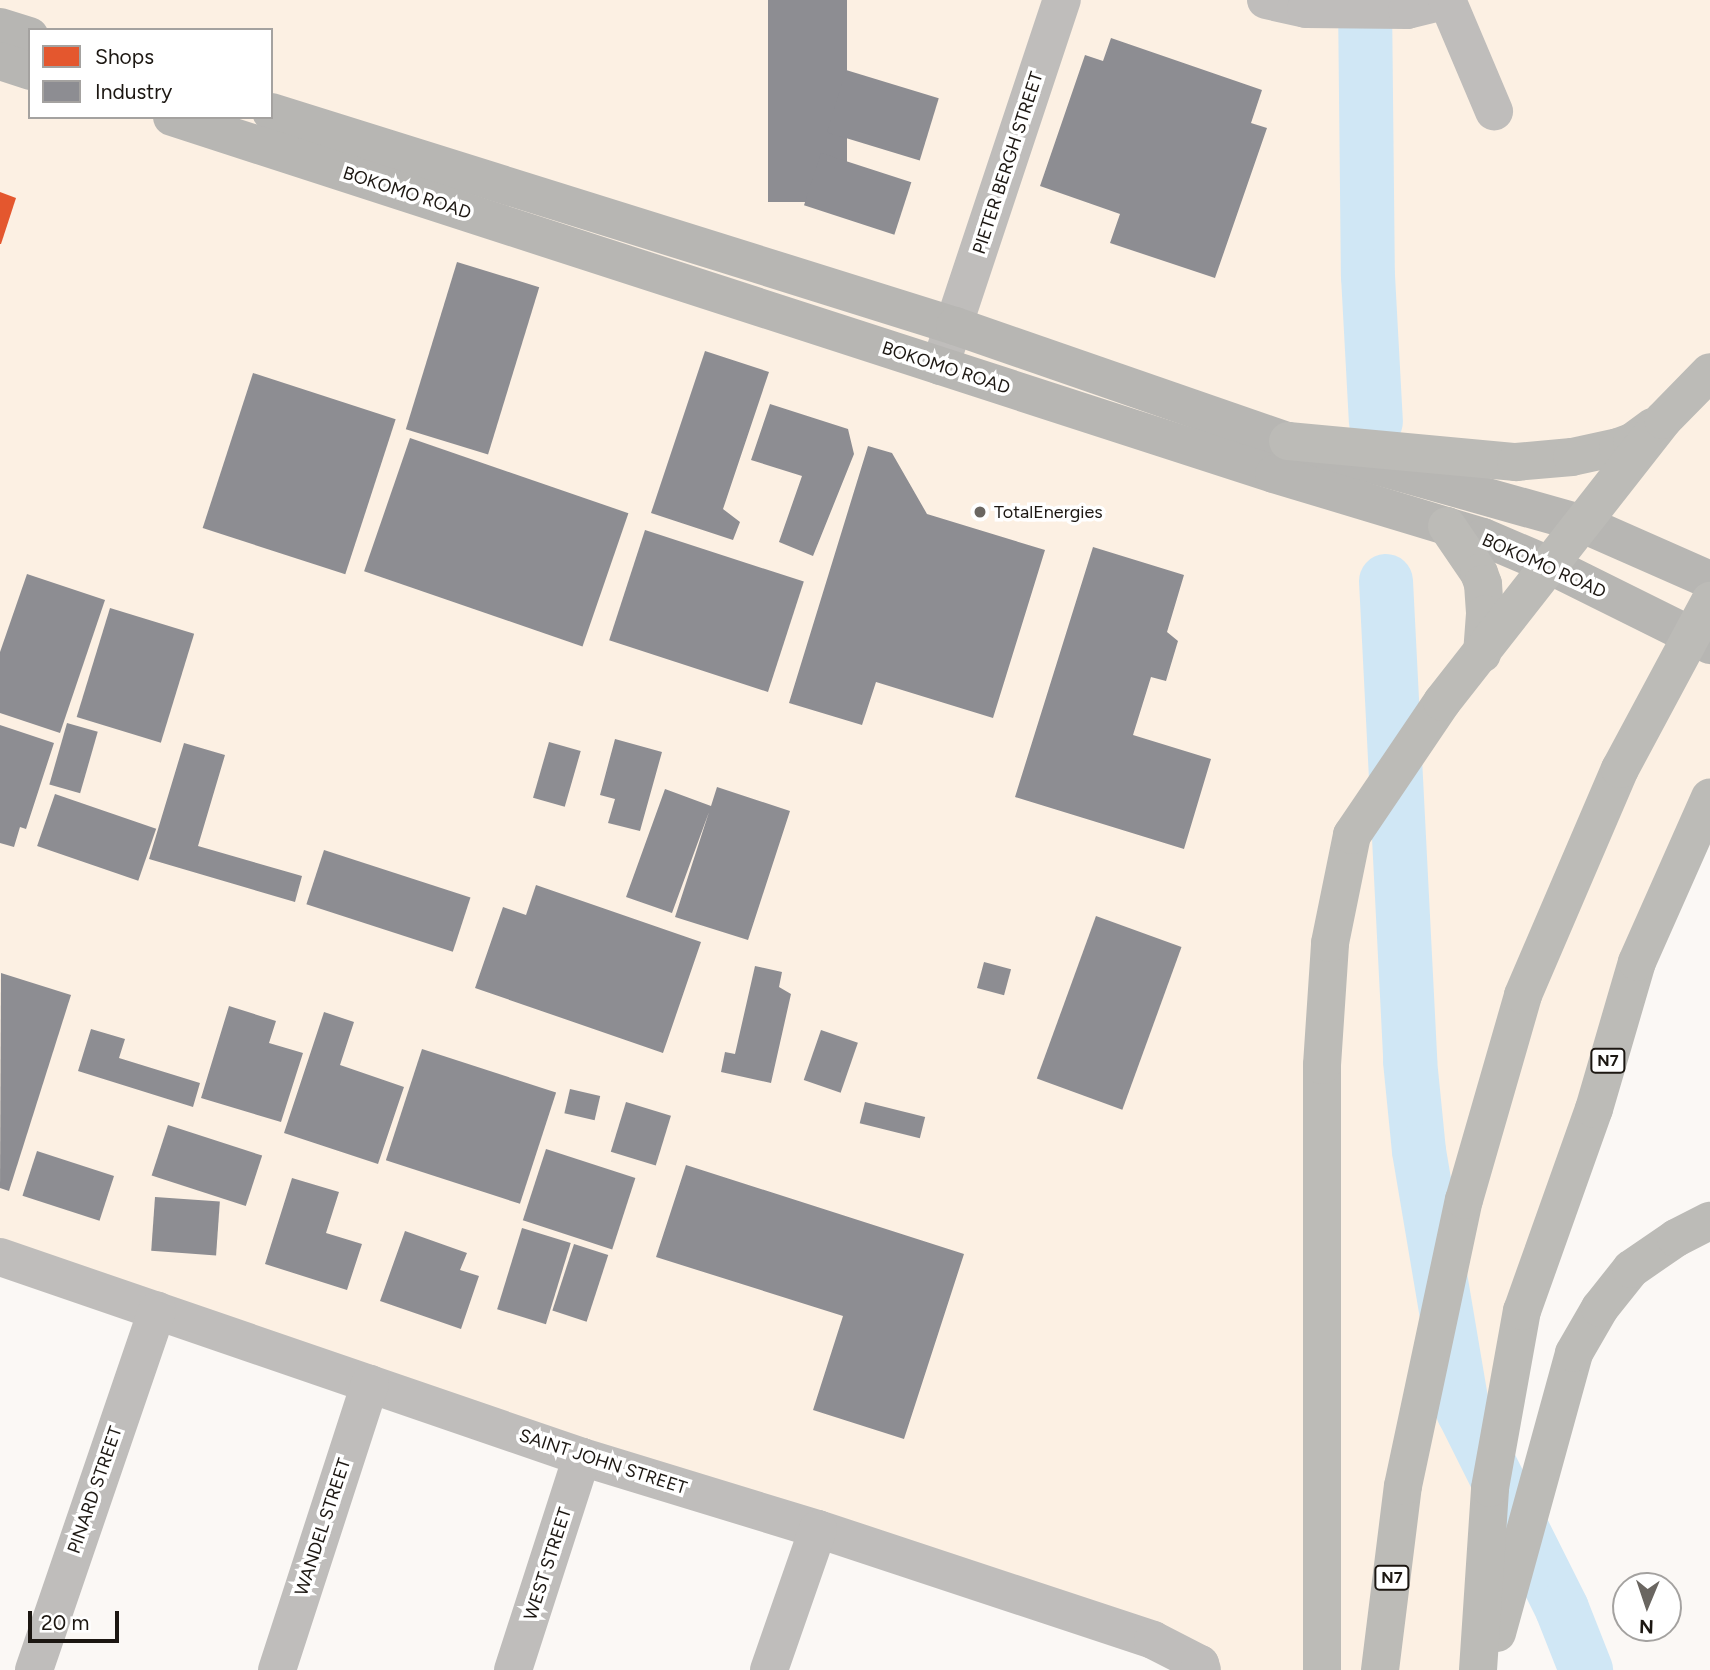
<!DOCTYPE html>
<html>
<head>
<meta charset="utf-8">
<style>
  body { margin:0 }
  #map { position:relative; width:1710px; height:1670px; overflow:hidden; background:#fbf8f5; font-family:Figtree,sans-serif }
  div>[style] { position:absolute }
  .built>* { inset:0; background:#fcf0e3 }
  .shops>* { inset:0; background:#e4572e }
  .industry>* { inset:0; background:#8d8d92; transform-origin:0 0 }
  .river>* { height:54px; margin:-27px; padding:0 27px; transform-origin:27px; border-radius:27px; background:#d0e7f5 }
  .minor>* { height:38px; margin:-19px; padding:0 19px; transform-origin:19px; border-radius:19px; background:#bfbdbb }
  .major>* { height:38px; margin:-19px; padding:0 19px; transform-origin:19px; border-radius:19px; background:#b7b6b3 }
  .highway>* { height:38px; margin:-19px; padding:0 19px; transform-origin:19px; border-radius:19px; background:#bcbbb7 }
  .highway-bridge>* { height:38px; margin:-19px; padding:0 19px; transform-origin:19px; border-radius:19px; background:#bcbbb7 }
  .dots>* { width:19px; height:19px; translate:-50% -50%; box-sizing:border-box; border:4px solid #fff; border-radius:50% }
  span { translate:-50% -50%; white-space:nowrap; text-align:center; line-height:1.15; -webkit-text-stroke:7px #fff; paint-order:stroke }
  .shield-label span { padding:2px 5px; background:#fff; border:2px solid; border-radius:5px; -webkit-text-stroke-width:0 }
  .shield-label { font-size:16px; color:#1c1712; font-weight:700 }
  .street-label { font-size:18px; color:#1c1712 }
  .poi-label { font-size:18px; color:#1c1712 }
  .left { translate:0 -50%; text-align:left }
  .legend { position:absolute; left:28px; top:28px; width:245px; height:91px; box-sizing:border-box; background:#fff; border:2px solid #a4a2a0; margin:0; padding:9px 12px; list-style:none; font-size:21px; color:#1c1712 }
  .legend li { display:flex; align-items:center; gap:14px; height:35px }
  .legend b { width:35px; border:2px solid #a4a2a0 }
  .north { position:absolute; left:1612px; top:1572px; width:70px; height:70px; box-sizing:border-box; background:#fff; border:2px solid #a4a2a0; border-radius:50%; rotate:182deg; font-size:19px; font-weight:700; line-height:28px; text-align:center; color:#1c1712 }
  .north::after { content:''; display:block; margin:auto; width:24px; height:32px; background:#6a6661; clip-path:polygon(50% 0,100% 100%,50% 72%,0 100%) }
  .scale { position:absolute; left:28px; top:1611px; width:91px; height:32px; box-sizing:border-box; border:4px solid #1c1712; border-top:0; padding-left:9px; font-size:21px; line-height:24px; white-space:nowrap; color:#1c1712; -webkit-text-stroke:5px #fff; paint-order:stroke }
</style>
</head>
<body>
<div id="map">
  <div class="built">
    <i style="clip-path:polygon(evenodd,0 0,1710px 0,1710px 799px,1522px 1311px,1478px 1670px,1212px 1670px,0 1257px,0 0,30px 30px,271px 30px,271px 117px,30px 117px,30px 30px)"></i>
  </div>
  <div class="shops">
    <i style="clip-path:polygon(0 192px,16px 198px,1px 244px,0 244px)"></i>
  </div>
  <div class="industry">
    <i style="left:768px;top:0;width:79px;height:202px"></i>
    <i style="clip-path:polygon(1111px 38px,1262px 90px,1251px 123px,1267px 128px,1215px 278px,1110px 243px,1120px 214px,1040px 186px,1085px 55px,1103px 61px)"></i>
    <i style="left:846px;top:70px;width:97px;height:65px;rotate:17deg"></i>
    <i style="left:821px;top:153px;width:95px;height:55px;rotate:18deg"></i>
    <i style="left:457px;top:262px;width:86px;height:175px;rotate:17deg"></i>
    <i style="clip-path:polygon(705px 351px,769px 372px,723px 509px,740px 522px,733px 540px,651px 513px)"></i>
    <i style="left:253px;top:373px;width:150px;height:163px;rotate:18deg"></i>
    <i style="clip-path:polygon(770px 404px,848px 429px,854px 454px,813px 556px,779px 542px,802px 476px,751px 460px)"></i>
    <i style="left:410px;top:438px;width:231px;height:141px;rotate:19deg"></i>
    <i style="clip-path:polygon(868px 446px,892px 453px,927px 514px,1045px 550px,993px 718px,876px 682px,862px 725px,789px 703px)"></i>
    <i style="left:645px;top:530px;width:167px;height:116px;rotate:18deg"></i>
    <i style="clip-path:polygon(1093px 547px,1184px 575px,1167px 632px,1178px 641px,1166px 681px,1151px 677px,1133px 735px,1211px 759px,1184px 849px,1015px 797px)"></i>
    <i style="clip-path:polygon(27px 574px,105px 600px,60px 733px,0 713px,0 652px)"></i>
    <i style="left:110px;top:608px;width:88px;height:114px;rotate:17deg"></i>
    <i style="left:67px;top:723px;width:32px;height:64px;rotate:16deg"></i>
    <i style="clip-path:polygon(0 725px,54px 743px,26px 829px,20px 827px,14px 847px,0 843px)"></i>
    <i style="clip-path:polygon(615px 739px,662px 752px,640px 831px,608px 823px,615px 799px,600px 795px)"></i>
    <i style="left:549px;top:742px;width:33px;height:58px;rotate:16deg"></i>
    <i style="clip-path:polygon(184px 743px,225px 755px,198px 846px,302px 876px,295px 902px,149px 859px)"></i>
    <i style="clip-path:polygon(717px 787px,790px 811px,748px 940px,675px 917px,709px 812px,672px 913px,626px 897px,665px 789px,711px 806px)"></i>
    <i style="left:55px;top:794px;width:107px;height:55px;rotate:19deg"></i>
    <i style="left:324px;top:850px;width:154px;height:57px;rotate:18deg"></i>
    <i style="clip-path:polygon(536px 885px,701px 942px,663px 1053px,475px 988px,503px 907px,526px 915px)"></i>
    <i style="left:1096px;top:916px;width:91px;height:173px;rotate:20deg"></i>
    <i style="left:984px;top:962px;width:28px;height:27px;rotate:15deg"></i>
    <i style="clip-path:polygon(755px 966px,782px 972px,779px 987px,791px 994px,771px 1083px,721px 1072px,725px 1052px,735px 1054px)"></i>
    <i style="clip-path:polygon(1px 973px,71px 995px,9px 1191px,0 1188px)"></i>
    <i style="clip-path:polygon(229px 1006px,276px 1021px,269px 1043px,303px 1053px,281px 1122px,201px 1098px)"></i>
    <i style="clip-path:polygon(324px 1012px,354px 1022px,340px 1065px,404px 1087px,378px 1164px,284px 1133px)"></i>
    <i style="clip-path:polygon(91px 1029px,125px 1039px,119px 1058px,200px 1083px,193px 1107px,78px 1071px)"></i>
    <i style="left:821px;top:1030px;width:39px;height:53px;rotate:19deg"></i>
    <i style="left:422px;top:1049px;width:141px;height:117px;rotate:18deg"></i>
    <i style="left:570px;top:1089px;width:31px;height:25px;rotate:13deg"></i>
    <i style="left:626px;top:1102px;width:47px;height:52px;rotate:17deg"></i>
    <i style="left:865px;top:1102px;width:62px;height:22px;rotate:14deg"></i>
    <i style="left:168px;top:1125px;width:99px;height:53px;rotate:18deg"></i>
    <i style="left:546px;top:1149px;width:94px;height:75px;rotate:18deg"></i>
    <i style="left:37px;top:1151px;width:81px;height:47px;rotate:18deg"></i>
    <i style="clip-path:polygon(686px 1165px,964px 1254px,904px 1439px,813px 1410px,843px 1316px,656px 1257px)"></i>
    <i style="clip-path:polygon(292px 1178px,339px 1192px,326px 1233px,362px 1244px,347px 1290px,265px 1264px)"></i>
    <i style="left:155px;top:1197px;width:65px;height:54px;rotate:4deg"></i>
    <i style="left:522px;top:1228px;width:51px;height:85px;rotate:17deg"></i>
    <i style="clip-path:polygon(405px 1231px,467px 1253px,460px 1270px,479px 1276px,461px 1329px,380px 1301px)"></i>
    <i style="left:574px;top:1244px;width:36px;height:70px;rotate:18deg"></i>
  </div>
  <div class="river">
    <i style="left:1365px;top:0;width:276px;rotate:89.4deg"></i>
    <i style="left:1368px;top:276px;width:146px;rotate:86.9deg"></i>
    <i style="left:1386px;top:581px;width:481px;rotate:87.1deg"></i>
    <i style="left:1410px;top:1061px;width:90px;rotate:84.3deg"></i>
    <i style="left:1419px;top:1151px;width:264px;rotate:80.4deg"></i>
    <i style="left:1463px;top:1411px;width:221px;rotate:63.4deg"></i>
    <i style="left:1562px;top:1609px;width:66px;rotate:68.5deg"></i>
  </div>
  <div class="minor">
    <i style="left:1266px;top:0;width:41px;rotate:12.7deg"></i>
    <i style="left:1306px;top:9px;width:101px;rotate:0.6deg"></i>
    <i style="left:1407px;top:10px;width:42px;rotate:-13.7deg"></i>
    <i style="left:1447px;top:0;width:121px;rotate:67.1deg"></i>
    <i style="left:940px;top:366px;width:386px;rotate:-71.6deg"></i>
    <i style="left:0;top:1257px;width:615px;rotate:18.96deg"></i>
    <i style="left:582px;top:1457px;width:247px;rotate:17deg"></i>
    <i style="left:818px;top:1529px;width:353px;rotate:18.3deg"></i>
    <i style="left:1153px;top:1640px;width:53px;rotate:27.1deg"></i>
    <i style="left:1200px;top:1664px;width:6px;rotate:72deg"></i>
    <i style="left:34px;top:1670px;width:380px;rotate:-71.1deg"></i>
    <i style="left:277px;top:1670px;width:301px;rotate:-72deg"></i>
    <i style="left:513px;top:1670px;width:224px;rotate:-72.1deg"></i>
    <i style="left:769px;top:1670px;width:149px;rotate:-70.8deg"></i>
  </div>
  <div class="major">
    <i style="left:0;top:27px;width:31px;rotate:17deg"></i>
    <i style="left:0;top:61px;width:32px;rotate:18deg"></i>
    <i style="left:271px;top:112px;width:717px;rotate:17.37deg"></i>
    <i style="left:955px;top:326px;width:352px;rotate:19.1deg"></i>
    <i style="left:1288px;top:441px;width:306px;rotate:15.7deg"></i>
    <i style="left:1583px;top:524px;width:139px;rotate:23.8deg"></i>
    <i style="left:172px;top:117px;width:1158px;rotate:17.95deg"></i>
    <i style="left:1274px;top:474px;width:218px;rotate:16.8deg"></i>
    <i style="left:1483px;top:537px;width:74px;rotate:23.1deg"></i>
    <i style="left:1551px;top:566px;width:178px;rotate:26.4deg"></i>
  </div>
  <div class="highway">
    <i style="left:1288px;top:441px;width:229px;rotate:5.3deg"></i>
    <i style="left:1516px;top:462px;width:56px;rotate:-5.1deg"></i>
    <i style="left:1572px;top:457px;width:47px;rotate:-12.3deg"></i>
    <i style="left:1618px;top:447px;width:15px;rotate:-20deg"></i>
    <i style="left:1632px;top:442px;width:26px;rotate:-36deg"></i>
    <i style="left:1447px;top:526px;width:57px;rotate:55.8deg"></i>
    <i style="left:1479px;top:573px;width:12px;rotate:70deg"></i>
    <i style="left:1483px;top:584px;width:30px;rotate:86deg"></i>
    <i style="left:1485px;top:614px;width:40px;rotate:94.3deg"></i>
    <i style="left:1497px;top:1633px;width:290px;rotate:-74.6deg"></i>
    <i style="left:1574px;top:1353px;width:52px;rotate:-60deg"></i>
    <i style="left:1600px;top:1308px;width:50px;rotate:-51.5deg"></i>
    <i style="left:1631px;top:1269px;width:55px;rotate:-34.6deg"></i>
    <i style="left:1676px;top:1238px;width:38px;rotate:-27deg"></i>
    <i style="left:1322px;top:1670px;width:605px;rotate:-90deg"></i>
    <i style="left:1322px;top:1065px;width:122px;rotate:-86.2deg"></i>
    <i style="left:1330px;top:943px;width:110px;rotate:-78.5deg"></i>
    <i style="left:1352px;top:835px;width:161px;rotate:-55.9deg"></i>
    <i style="left:1442px;top:702px;width:358px;rotate:-51.9deg"></i>
    <i style="left:1663px;top:420px;width:67px;rotate:-45.6deg"></i>
    <i style="left:1380px;top:1670px;width:185px;rotate:-82.9deg"></i>
    <i style="left:1403px;top:1486px;width:292px;rotate:-78deg"></i>
    <i style="left:1464px;top:1200px;width:213px;rotate:-73.9deg"></i>
    <i style="left:1523px;top:995px;width:246px;rotate:-66.8deg"></i>
    <i style="left:1478px;top:1670px;width:182px;rotate:-86.2deg"></i>
    <i style="left:1490px;top:1488px;width:180px;rotate:-79.8deg"></i>
    <i style="left:1522px;top:1311px;width:214px;rotate:-70.4deg"></i>
    <i style="left:1594px;top:1109px;width:153px;rotate:-73.7deg"></i>
    <i style="left:1637px;top:962px;width:180px;rotate:-66.1deg"></i>
  </div>
  <div class="highway-bridge">
    <i style="left:1620px;top:769px;width:191px;rotate:-61.8deg"></i>
  </div>
  <div class="dots">
    <i style="left:980px;top:512px;background:#6a6661"></i>
  </div>
  <div class="shield-label">
    <span style="left:1608px;top:1061px">N7</span>
    <span style="left:1392px;top:1578px">N7</span>
  </div>
  <div class="street-label">
    <span style="left:1008px;top:163px;rotate:-72deg">PIETER BERGH STREET</span>
    <span style="left:407px;top:193px;rotate:18deg">BOKOMO ROAD</span>
    <span style="left:946px;top:368px;rotate:18deg">BOKOMO ROAD</span>
    <span style="left:1544px;top:566px;rotate:24deg">BOKOMO ROAD</span>
    <span style="left:603px;top:1462px;rotate:18deg">SAINT JOHN STREET</span>
    <span style="left:95px;top:1490px;rotate:-71deg">PINARD STREET</span>
    <span style="left:323px;top:1527px;rotate:-72deg">WANDEL STREET</span>
    <span style="left:548px;top:1564px;rotate:-72deg">WEST STREET</span>
  </div>
  <div class="poi-label">
    <span class="left" style="left:994px;top:512px">TotalEnergies</span>
  </div>
  <ul class="legend">
  <li><b style="height:19px;background:#e4572e"></b>Shops</li>
  <li><b style="height:19px;background:#8d8d92"></b>Industry</li>
  </ul>
  <div class="north">N</div>
  <div class="scale">20 m</div>
</div>
</body>
</html>
